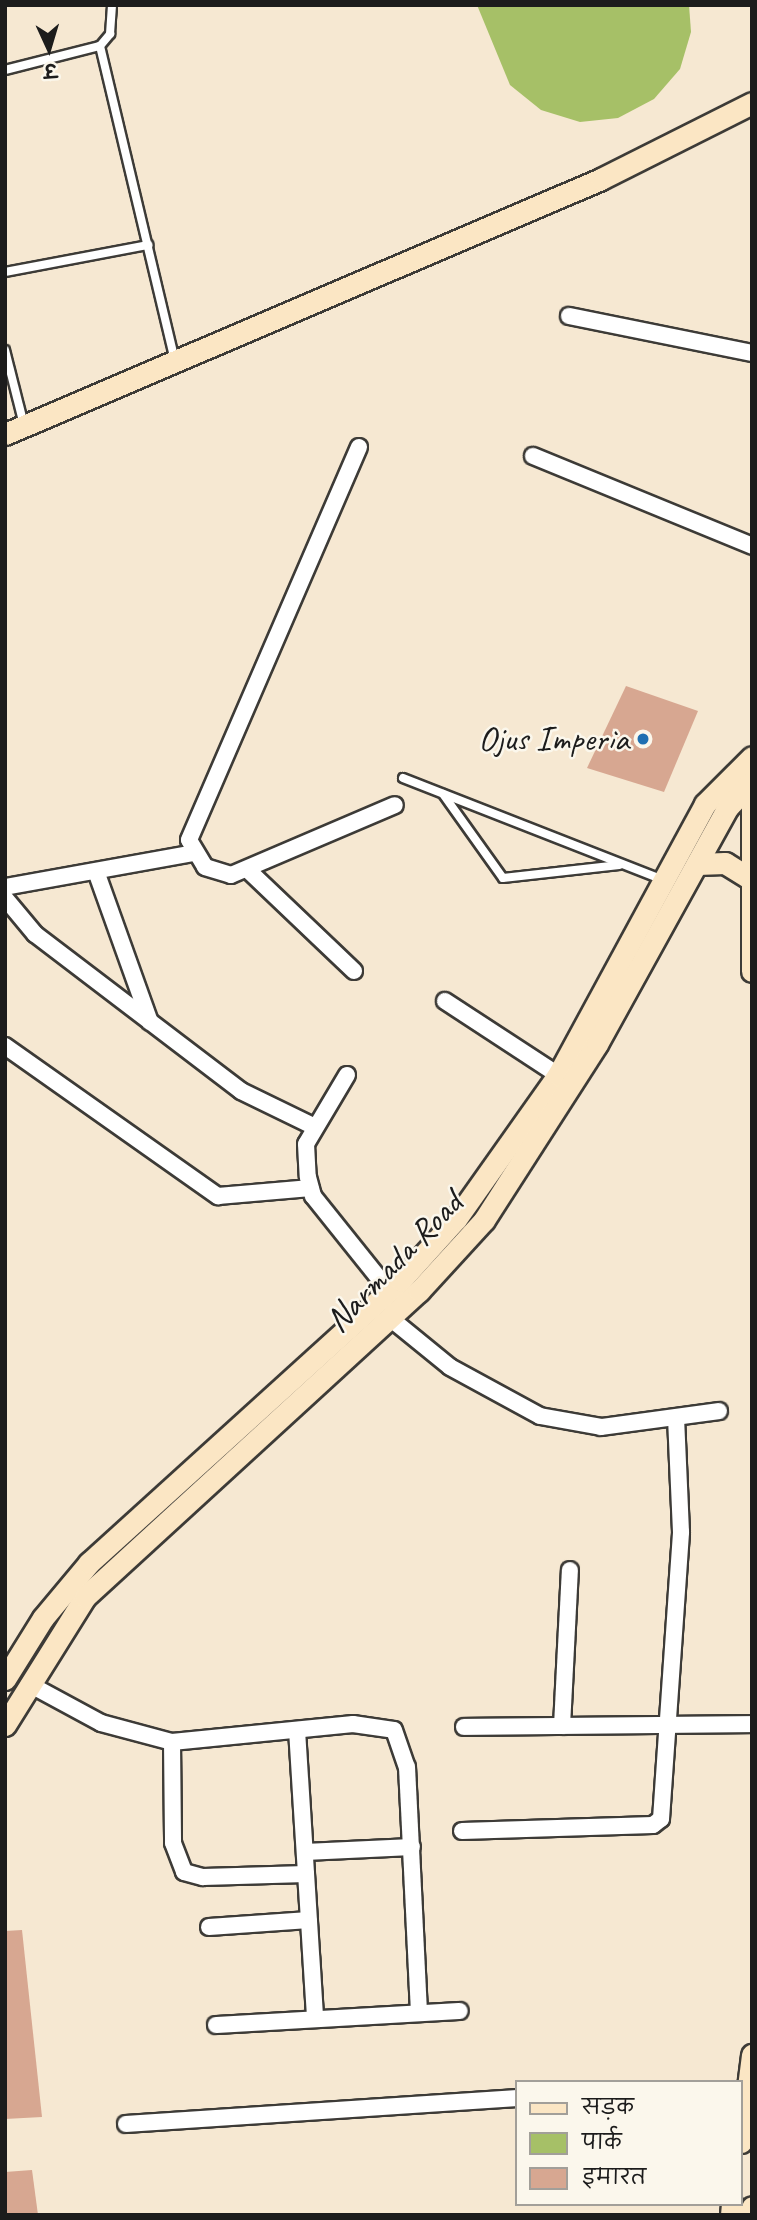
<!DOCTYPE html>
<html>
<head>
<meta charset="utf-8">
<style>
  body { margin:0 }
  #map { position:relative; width:757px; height:2220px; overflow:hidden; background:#f6e8d2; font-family:Caveat,"Playpen Sans Deva",sans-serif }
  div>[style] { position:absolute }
  .green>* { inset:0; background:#a6c067 }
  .building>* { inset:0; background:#d7a791 }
  .roads { filter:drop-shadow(2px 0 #3d3b37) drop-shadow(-2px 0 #3d3b37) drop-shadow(0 2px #3d3b37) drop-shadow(0 -2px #3d3b37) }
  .lane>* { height:8px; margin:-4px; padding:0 4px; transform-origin:4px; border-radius:4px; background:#fff }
  .street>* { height:16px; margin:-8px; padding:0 8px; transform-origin:8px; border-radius:8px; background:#fff }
  .secondary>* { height:21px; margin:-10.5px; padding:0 10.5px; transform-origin:10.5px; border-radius:10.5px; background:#fbe6c4 }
  .dots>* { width:19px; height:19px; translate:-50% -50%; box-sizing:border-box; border:4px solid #fbf7ec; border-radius:50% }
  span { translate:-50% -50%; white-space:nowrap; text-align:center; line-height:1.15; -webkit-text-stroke:5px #fbf7ec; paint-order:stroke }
  .poi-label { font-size:35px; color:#1c1c1c }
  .right { translate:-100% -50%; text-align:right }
  .street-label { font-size:35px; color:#1c1c1c }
  .frame { position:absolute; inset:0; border:7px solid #1c1c1c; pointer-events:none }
  .legend { position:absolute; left:515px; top:2080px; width:228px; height:126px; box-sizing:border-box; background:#fbf7ec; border:2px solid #a29f99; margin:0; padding:9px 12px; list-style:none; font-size:21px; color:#1c1c1c }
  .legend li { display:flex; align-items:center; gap:14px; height:35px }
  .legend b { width:35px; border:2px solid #a29f99 }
  .north { position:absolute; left:14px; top:14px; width:70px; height:70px; -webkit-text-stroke:5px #fbf7ec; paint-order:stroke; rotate:176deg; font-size:19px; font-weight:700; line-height:28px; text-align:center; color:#1c1c1c }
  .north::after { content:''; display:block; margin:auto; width:24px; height:32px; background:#1c1c1c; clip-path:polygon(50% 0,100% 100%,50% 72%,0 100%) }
</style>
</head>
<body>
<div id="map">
  <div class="green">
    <i style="clip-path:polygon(477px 5px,689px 5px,691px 32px,680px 69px,654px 99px,618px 118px,580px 122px,541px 110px,510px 85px)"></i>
  </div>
  <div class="building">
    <i style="clip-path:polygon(626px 686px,698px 711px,664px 792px,587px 768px)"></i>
    <i style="clip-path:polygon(22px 1930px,42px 2117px,5px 2119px,5px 1931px)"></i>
    <i style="clip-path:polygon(32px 2170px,38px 2215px,5px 2215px,5px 2172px)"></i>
  </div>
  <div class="roads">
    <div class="lane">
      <i style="left:100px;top:46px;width:323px;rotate:76.6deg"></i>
      <i style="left:5px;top:70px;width:98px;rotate:-14.2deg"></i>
      <i style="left:100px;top:46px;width:16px;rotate:-50deg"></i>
      <i style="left:110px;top:34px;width:29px;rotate:-86deg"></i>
      <i style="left:5px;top:272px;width:146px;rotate:-10.7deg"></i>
      <i style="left:5px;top:350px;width:77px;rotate:75.8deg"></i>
      <i style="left:403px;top:778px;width:279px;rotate:21.4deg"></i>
      <i style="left:443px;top:794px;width:103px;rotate:54.5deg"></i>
      <i style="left:503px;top:878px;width:117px;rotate:-6.4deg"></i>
    </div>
    <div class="street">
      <i style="left:569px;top:316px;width:187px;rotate:11.4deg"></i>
      <i style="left:359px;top:447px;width:428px;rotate:113.4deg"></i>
      <i style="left:189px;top:840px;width:31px;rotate:59deg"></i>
      <i style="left:205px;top:867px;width:27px;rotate:17deg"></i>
      <i style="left:231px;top:875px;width:178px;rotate:-23.1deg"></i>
      <i style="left:533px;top:456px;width:237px;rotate:22.3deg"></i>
      <i style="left:249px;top:871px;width:145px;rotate:43.6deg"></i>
      <i style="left:97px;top:874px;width:157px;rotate:70.3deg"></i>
      <i style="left:5px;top:887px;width:192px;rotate:-10.2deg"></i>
      <i style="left:5px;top:898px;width:47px;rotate:50.2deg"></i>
      <i style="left:35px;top:934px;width:259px;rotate:37.3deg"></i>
      <i style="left:241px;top:1091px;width:80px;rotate:25.9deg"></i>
      <i style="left:445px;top:1001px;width:135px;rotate:33.2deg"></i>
      <i style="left:5px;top:1046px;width:261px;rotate:35.2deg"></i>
      <i style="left:218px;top:1196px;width:93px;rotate:-4.9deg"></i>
      <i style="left:347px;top:1075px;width:80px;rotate:120.7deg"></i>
      <i style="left:306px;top:1144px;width:33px;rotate:87deg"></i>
      <i style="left:308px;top:1177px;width:20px;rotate:75deg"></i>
      <i style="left:313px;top:1196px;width:122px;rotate:51.3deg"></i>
      <i style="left:390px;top:1318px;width:77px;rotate:39.2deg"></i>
      <i style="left:450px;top:1367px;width:102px;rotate:28.6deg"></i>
      <i style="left:540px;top:1416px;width:62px;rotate:10.2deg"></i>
      <i style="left:601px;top:1427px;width:119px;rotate:-7.7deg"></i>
      <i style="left:29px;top:1684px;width:82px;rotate:28.4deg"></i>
      <i style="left:101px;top:1723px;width:73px;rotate:15deg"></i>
      <i style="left:172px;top:1742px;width:182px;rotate:-5.7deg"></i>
      <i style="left:353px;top:1724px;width:41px;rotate:8.3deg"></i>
      <i style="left:394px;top:1730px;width:39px;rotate:71deg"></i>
      <i style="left:407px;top:1767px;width:244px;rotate:87.2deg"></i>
      <i style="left:562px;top:1726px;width:156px;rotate:-87.1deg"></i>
      <i style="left:464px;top:1727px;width:288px;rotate:-0.6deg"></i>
      <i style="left:297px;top:1730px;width:289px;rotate:86.4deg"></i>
      <i style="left:172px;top:1742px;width:101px;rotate:89.4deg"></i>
      <i style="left:173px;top:1843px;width:31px;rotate:69deg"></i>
      <i style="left:184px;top:1872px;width:20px;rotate:15deg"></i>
      <i style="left:203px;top:1877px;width:103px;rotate:-1.7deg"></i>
      <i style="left:462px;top:1831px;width:191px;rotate:-1.8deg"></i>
      <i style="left:653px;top:1825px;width:10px;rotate:-37deg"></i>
      <i style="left:661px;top:1819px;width:288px;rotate:-86deg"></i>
      <i style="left:681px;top:1532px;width:113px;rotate:-92.5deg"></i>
      <i style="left:305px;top:1852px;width:107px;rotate:-2.7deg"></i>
      <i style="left:209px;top:1927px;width:100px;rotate:-4deg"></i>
      <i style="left:216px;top:2025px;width:244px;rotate:-3.3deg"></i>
      <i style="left:126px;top:2124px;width:392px;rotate:-3.8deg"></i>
    </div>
    <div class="secondary">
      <i style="left:5px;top:434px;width:648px;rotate:-23.16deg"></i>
      <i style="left:601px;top:179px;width:169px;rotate:-26.7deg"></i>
      <i style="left:752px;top:785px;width:186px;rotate:90deg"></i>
      <i style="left:697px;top:864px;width:28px;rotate:-2deg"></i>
      <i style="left:725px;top:863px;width:31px;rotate:32deg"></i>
      <i style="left:5px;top:1679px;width:72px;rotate:-58.1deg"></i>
      <i style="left:43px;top:1618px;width:72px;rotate:-50.1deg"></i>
      <i style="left:89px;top:1563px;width:421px;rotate:-42.2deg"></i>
      <i style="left:401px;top:1280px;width:82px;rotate:-48deg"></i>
      <i style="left:456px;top:1219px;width:176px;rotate:-54.7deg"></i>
      <i style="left:558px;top:1075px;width:308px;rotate:-61.5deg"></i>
      <i style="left:705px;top:804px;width:66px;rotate:-45deg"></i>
      <i style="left:5px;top:1725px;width:151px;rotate:-58deg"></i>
      <i style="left:85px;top:1597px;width:453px;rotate:-42.5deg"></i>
      <i style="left:419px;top:1291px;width:96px;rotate:-47.5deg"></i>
      <i style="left:484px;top:1220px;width:209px;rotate:-57.3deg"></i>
      <i style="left:597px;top:1044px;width:271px;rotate:-61.1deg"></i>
      <i style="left:728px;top:807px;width:35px;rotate:-47deg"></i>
      <i style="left:741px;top:2142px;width:88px;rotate:-82.8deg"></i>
      <i style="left:731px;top:2215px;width:11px;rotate:-85deg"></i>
      <i style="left:750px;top:2215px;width:8px;rotate:-76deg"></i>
    </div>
  </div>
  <div class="dots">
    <i style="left:643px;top:739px;background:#1f6fb2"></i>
  </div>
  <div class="poi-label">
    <span class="right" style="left:629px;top:739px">Ojus Imperia</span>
  </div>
  <div class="street-label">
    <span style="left:394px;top:1262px;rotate:-46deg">Narmada Road</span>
  </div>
  <div class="frame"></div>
  <ul class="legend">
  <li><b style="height:9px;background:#fbe6c4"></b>सड़क</li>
  <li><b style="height:19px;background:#a6c067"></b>पार्क</li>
  <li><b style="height:19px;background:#d7a791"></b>इमारत</li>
  </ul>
  <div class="north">उ</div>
</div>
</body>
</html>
